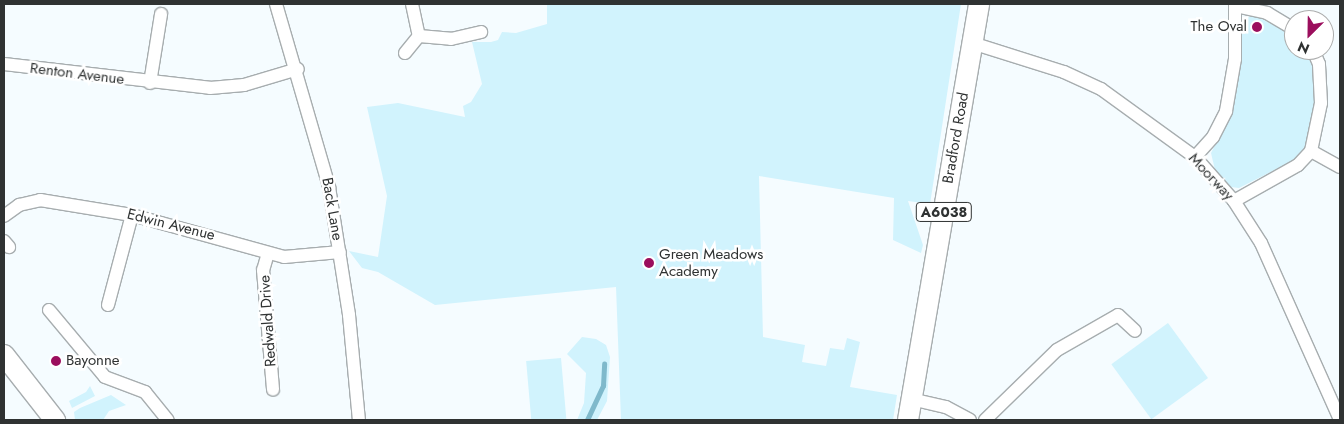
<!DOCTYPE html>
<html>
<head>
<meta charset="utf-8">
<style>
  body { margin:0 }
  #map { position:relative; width:1344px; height:424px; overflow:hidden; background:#f5fcff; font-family:Jost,sans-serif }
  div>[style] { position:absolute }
  .green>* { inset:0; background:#d1f3fd; transform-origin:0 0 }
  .stream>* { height:4.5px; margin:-2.25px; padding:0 2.25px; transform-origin:2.25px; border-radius:2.25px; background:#7fb9cb }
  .roads { filter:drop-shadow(1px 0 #a7adaf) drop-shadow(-1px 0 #a7adaf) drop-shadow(0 1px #a7adaf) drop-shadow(0 -1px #a7adaf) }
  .minor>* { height:12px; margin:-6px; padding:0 6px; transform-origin:6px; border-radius:6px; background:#fff }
  .primary>* { height:20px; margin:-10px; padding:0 10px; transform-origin:10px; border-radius:10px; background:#fff }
  .dots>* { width:14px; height:14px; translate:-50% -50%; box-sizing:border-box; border:2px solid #fff; border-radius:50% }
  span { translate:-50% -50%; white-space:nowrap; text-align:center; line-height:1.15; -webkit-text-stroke:5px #fff; paint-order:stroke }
  .shield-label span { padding:1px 4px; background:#fff; border:1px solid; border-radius:4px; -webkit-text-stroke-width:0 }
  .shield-label { font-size:14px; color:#2f3232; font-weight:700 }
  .poi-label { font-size:15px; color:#2f3232 }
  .right { translate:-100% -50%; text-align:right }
  .left { translate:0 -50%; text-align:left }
  .street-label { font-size:15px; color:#2f3232 }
  .frame { position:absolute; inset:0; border:5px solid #2f3232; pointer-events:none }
  .north { position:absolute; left:1284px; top:10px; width:50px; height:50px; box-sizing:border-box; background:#fff; border:1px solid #acadad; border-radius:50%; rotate:203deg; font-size:14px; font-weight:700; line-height:20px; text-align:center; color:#2f3232 }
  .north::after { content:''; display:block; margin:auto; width:18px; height:22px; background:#9b0e5d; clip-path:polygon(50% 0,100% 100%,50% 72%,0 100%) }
</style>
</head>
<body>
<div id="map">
  <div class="green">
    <i style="clip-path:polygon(547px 4px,961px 4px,930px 204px,908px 201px,923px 245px,921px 253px,893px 240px,894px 198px,759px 176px,763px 337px,805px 345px,802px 362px,826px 366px,830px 348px,844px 350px,847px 338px,860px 342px,850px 387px,897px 395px,893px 420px,621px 420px,616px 287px,435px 305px,378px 272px,362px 268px,349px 251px,378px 257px,387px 196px,367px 107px,398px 103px,465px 117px,463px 106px,471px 102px,482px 84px,472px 42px,491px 42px,498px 40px,502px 32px,516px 33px,547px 24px)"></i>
    <i style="clip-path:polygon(1256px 16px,1294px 36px,1294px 50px,1305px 50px,1314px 70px,1315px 104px,1307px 146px,1300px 157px,1239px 188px,1231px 187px,1215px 170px,1211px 153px,1233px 110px,1242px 26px,1248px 17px)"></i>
    <i style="left:1168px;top:323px;width:68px;height:70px;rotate:54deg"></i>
    <i style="clip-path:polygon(582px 337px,596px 339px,606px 345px,610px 357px,607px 401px,597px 420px,577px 420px,584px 403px,586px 373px,567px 354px)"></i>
    <i style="left:561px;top:358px;width:61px;height:35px;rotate:85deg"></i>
    <i style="clip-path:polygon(90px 386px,95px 396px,72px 408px,69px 401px,86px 392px)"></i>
    <i style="clip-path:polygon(111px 395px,126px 405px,109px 411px,103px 420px,75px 420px,74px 412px,80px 408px)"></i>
  </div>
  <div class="stream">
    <i style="left:587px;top:420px;width:38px;rotate:-65deg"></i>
    <i style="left:603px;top:386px;width:22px;rotate:-87deg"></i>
  </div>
  <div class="roads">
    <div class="minor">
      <i style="left:276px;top:4px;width:191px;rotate:73.8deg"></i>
      <i style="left:329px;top:187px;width:130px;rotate:81.1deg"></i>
      <i style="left:349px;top:315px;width:105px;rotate:84.6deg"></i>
      <i style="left:412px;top:4px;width:33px;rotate:78deg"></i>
      <i style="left:419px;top:36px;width:32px;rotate:5deg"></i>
      <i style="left:451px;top:39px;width:31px;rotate:-13deg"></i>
      <i style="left:1235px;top:6px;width:33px;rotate:12deg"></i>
      <i style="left:1267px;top:13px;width:31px;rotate:31deg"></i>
      <i style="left:972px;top:43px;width:96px;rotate:17.5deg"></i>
      <i style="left:1064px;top:72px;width:41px;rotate:24.7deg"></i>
      <i style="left:1101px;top:89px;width:116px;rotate:35.9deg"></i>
      <i style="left:1195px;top:157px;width:59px;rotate:48.4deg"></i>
      <i style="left:1234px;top:201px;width:50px;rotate:57.3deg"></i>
      <i style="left:1261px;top:243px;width:194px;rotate:65.9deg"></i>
      <i style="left:405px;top:53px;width:22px;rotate:-51deg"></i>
      <i style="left:4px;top:64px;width:207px;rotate:6.6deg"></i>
      <i style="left:210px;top:88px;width:34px;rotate:-5deg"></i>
      <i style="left:244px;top:85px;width:56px;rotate:-16.5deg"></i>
      <i style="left:150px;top:83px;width:70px;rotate:-80.9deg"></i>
      <i style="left:1311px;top:151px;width:33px;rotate:29deg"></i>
      <i style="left:1195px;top:157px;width:27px;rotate:-48deg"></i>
      <i style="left:1213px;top:137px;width:29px;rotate:-63deg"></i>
      <i style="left:1226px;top:111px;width:53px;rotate:-80.2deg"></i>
      <i style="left:1235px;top:59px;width:55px;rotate:-90deg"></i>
      <i style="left:1234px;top:201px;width:73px;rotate:-29.4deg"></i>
      <i style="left:1298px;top:165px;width:19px;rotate:-47deg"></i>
      <i style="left:1311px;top:151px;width:49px;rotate:-78.2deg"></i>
      <i style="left:1321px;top:103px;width:39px;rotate:-93deg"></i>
      <i style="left:1319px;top:64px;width:15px;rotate:-113deg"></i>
      <i style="left:4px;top:216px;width:19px;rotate:-36deg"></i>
      <i style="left:19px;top:205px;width:22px;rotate:-13deg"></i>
      <i style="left:40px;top:200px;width:93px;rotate:9.3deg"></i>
      <i style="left:132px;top:215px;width:158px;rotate:15.4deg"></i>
      <i style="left:284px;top:257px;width:56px;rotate:-5.1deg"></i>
      <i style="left:4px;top:241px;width:8px;rotate:50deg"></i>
      <i style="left:268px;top:253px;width:18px;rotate:106deg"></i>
      <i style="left:263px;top:270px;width:120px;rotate:85.2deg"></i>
      <i style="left:108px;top:305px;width:93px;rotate:-75.1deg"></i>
      <i style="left:49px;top:310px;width:87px;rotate:50.1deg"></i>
      <i style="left:105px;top:377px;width:43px;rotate:20.6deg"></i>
      <i style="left:145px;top:392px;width:36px;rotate:51deg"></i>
      <i style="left:911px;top:399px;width:36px;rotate:13deg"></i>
      <i style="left:946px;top:407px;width:27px;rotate:28deg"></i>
      <i style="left:985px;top:420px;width:100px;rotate:-44.2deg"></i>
      <i style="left:1057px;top:350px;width:70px;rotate:-29.8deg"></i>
      <i style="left:1118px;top:315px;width:23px;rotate:43deg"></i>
    </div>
    <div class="primary">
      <i style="left:4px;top:355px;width:83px;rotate:51.9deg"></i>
      <i style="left:908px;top:420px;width:422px;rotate:-80.3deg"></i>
    </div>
  </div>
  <div class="dots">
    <i style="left:1257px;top:27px;background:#9b0e5d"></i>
    <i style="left:649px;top:263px;background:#9b0e5d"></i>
    <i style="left:56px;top:361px;background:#9b0e5d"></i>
  </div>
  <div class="shield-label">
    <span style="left:944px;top:212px">A6038</span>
  </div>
  <div class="poi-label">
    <span class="right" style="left:1247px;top:27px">The Oval</span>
    <span class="left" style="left:659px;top:263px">Green Meadows<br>Academy</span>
    <span class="left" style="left:66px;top:361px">Bayonne</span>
  </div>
  <div class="street-label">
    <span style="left:77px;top:74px;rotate:7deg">Renton Avenue</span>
    <span style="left:956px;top:138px;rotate:-80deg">Bradford Road</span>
    <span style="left:1211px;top:177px;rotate:47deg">Moorway</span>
    <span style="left:332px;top:209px;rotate:80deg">Back Lane</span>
    <span style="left:171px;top:225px;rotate:14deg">Edwin Avenue</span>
    <span style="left:268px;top:321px;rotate:-94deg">Redwald Drive</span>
  </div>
  <div class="frame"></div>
  <div class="north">N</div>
</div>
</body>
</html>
